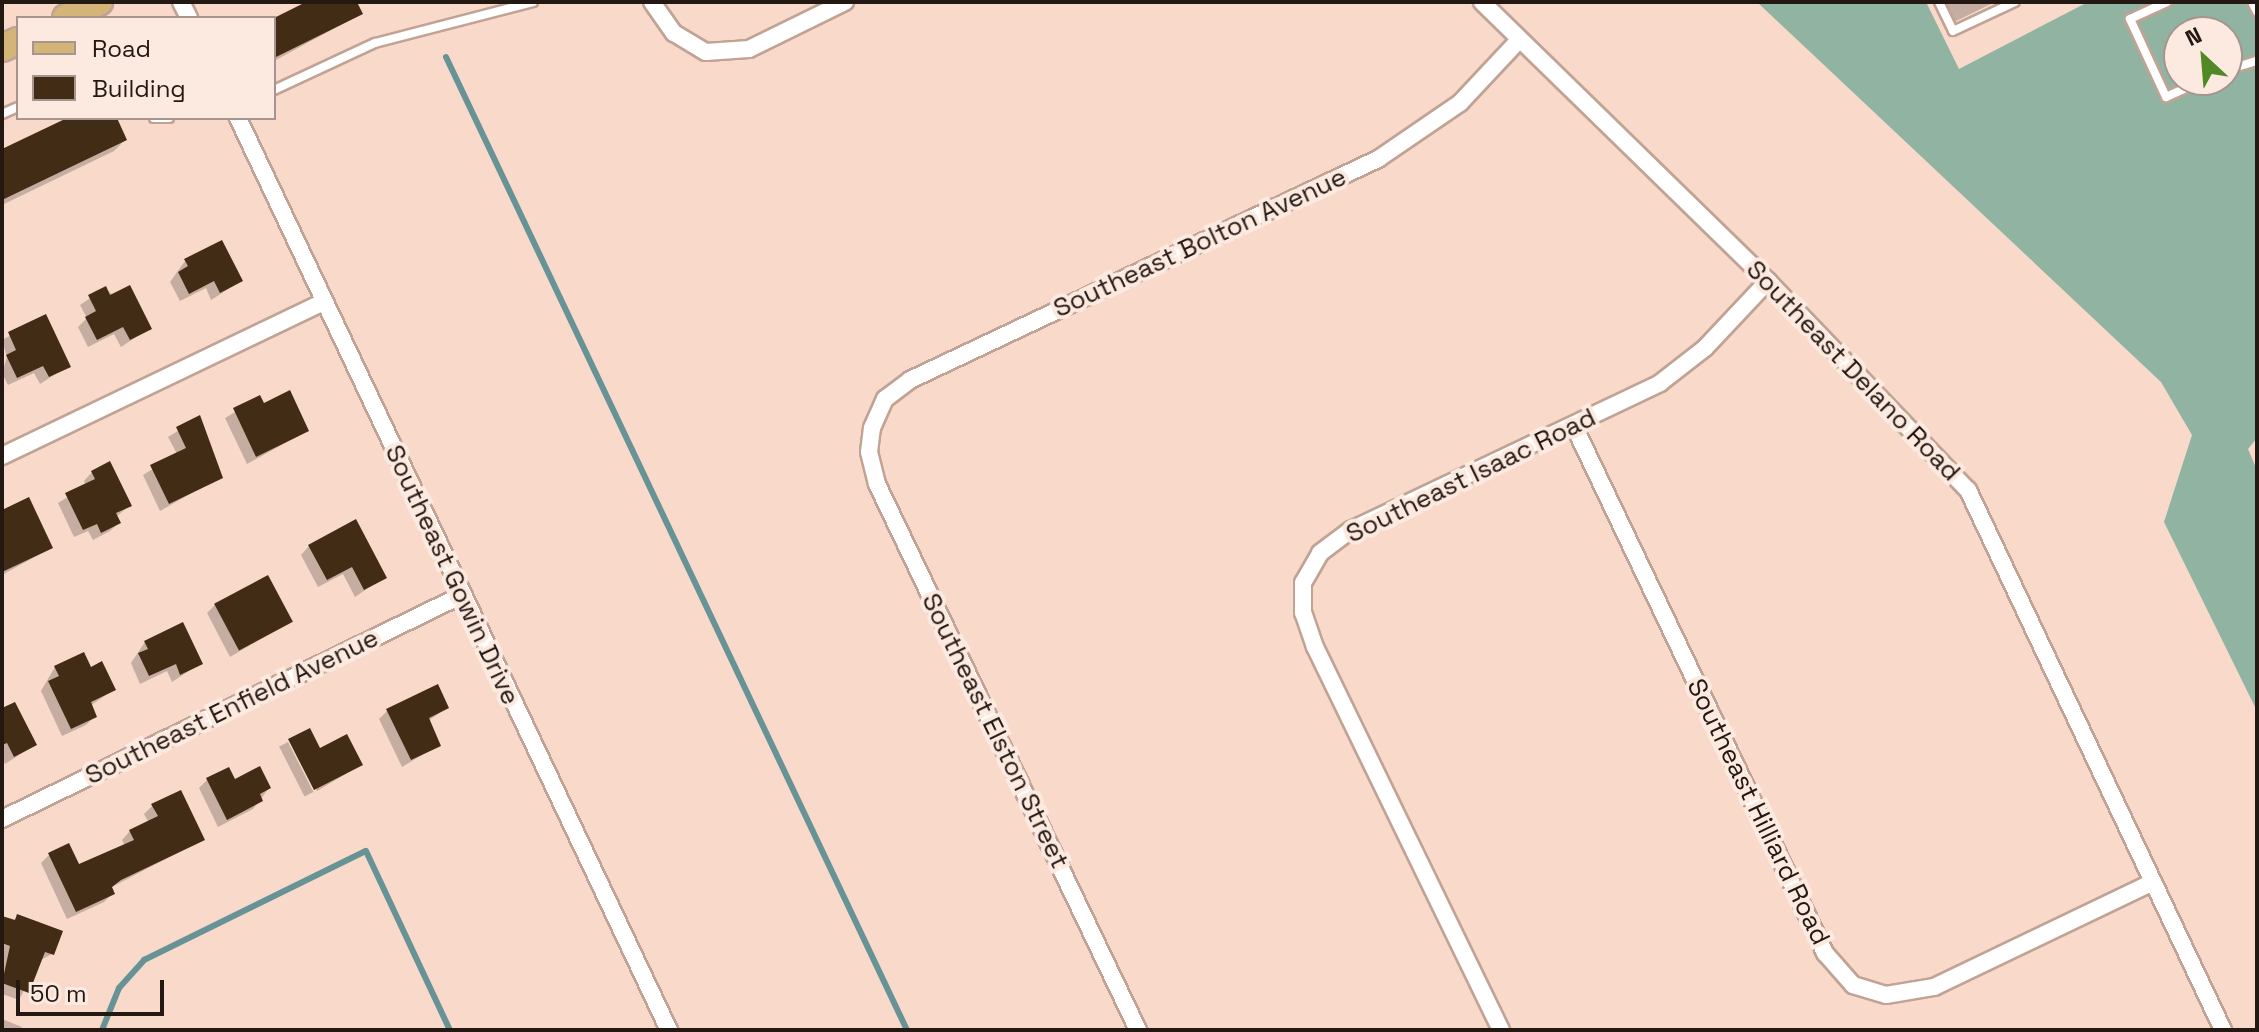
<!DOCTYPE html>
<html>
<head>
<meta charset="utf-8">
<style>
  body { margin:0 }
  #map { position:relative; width:2259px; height:1032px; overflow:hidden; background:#f8d9ca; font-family:"Space Grotesk",sans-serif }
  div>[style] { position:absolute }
  .forest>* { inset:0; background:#90b4a1 }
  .shadow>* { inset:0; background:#0003; transform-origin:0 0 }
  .stream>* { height:6px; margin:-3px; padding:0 3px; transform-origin:3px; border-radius:3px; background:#679397 }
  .building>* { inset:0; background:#432c15; transform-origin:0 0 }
  .roads { filter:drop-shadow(2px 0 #c0a394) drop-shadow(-2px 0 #c0a394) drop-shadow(0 2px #c0a394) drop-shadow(0 -2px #c0a394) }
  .service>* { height:8px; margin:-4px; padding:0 4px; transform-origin:4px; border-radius:4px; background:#fff }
  .minor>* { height:16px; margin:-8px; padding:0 8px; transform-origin:8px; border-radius:8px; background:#fff }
  .primary>* { height:26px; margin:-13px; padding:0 13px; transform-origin:13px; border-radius:13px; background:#d4b477 }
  span { translate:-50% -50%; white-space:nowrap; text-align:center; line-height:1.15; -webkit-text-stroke:8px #fce9e0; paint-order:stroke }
  .street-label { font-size:26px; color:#231812 }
  .frame { position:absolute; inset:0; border:4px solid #231812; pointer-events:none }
  .legend { position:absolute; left:16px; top:16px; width:260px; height:104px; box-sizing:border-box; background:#fce9e0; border:2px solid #a5958e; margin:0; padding:10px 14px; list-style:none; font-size:24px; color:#231812 }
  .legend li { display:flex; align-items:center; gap:16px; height:40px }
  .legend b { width:40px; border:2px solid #a5958e }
  .north { position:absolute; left:2163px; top:16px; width:80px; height:80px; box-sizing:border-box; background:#fce9e0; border:2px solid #a5958e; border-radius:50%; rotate:334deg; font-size:22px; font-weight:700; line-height:32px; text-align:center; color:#231812 }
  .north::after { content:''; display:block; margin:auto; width:28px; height:36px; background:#508926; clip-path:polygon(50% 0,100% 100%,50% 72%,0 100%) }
  .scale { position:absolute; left:16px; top:980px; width:148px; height:36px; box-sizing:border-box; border:4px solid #231812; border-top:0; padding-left:10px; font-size:24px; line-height:28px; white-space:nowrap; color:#231812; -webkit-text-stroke:6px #fce9e0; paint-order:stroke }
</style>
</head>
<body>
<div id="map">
  <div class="forest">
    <i style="clip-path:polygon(evenodd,1757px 2px,1926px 2px,1959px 69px,2088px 2px,2257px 2px,2257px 438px,2248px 449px,2257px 470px,2257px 711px,2164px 522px,2192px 435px,2161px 382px,1757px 2px,2179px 32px,2227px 32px,2227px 80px,2179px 80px,2179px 32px)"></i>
  </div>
  <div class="shadow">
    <i style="clip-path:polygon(311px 2px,355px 2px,361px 14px,274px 61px,274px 20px)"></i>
    <i style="clip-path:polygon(1932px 2px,1995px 2px,1944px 27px)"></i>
    <i style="clip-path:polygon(71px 118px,115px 118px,125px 140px,114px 151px,2px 205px,2px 151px)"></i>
    <i style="clip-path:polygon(185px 261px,241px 281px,211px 300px,206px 288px,180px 301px,170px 282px)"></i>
    <i style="clip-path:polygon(105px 288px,150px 328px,121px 347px,114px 334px,88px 347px,78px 327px,87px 318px,80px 305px)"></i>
    <i style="clip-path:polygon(45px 317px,68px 366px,40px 384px,34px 373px,8px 385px,2px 373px,7px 357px,2px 340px)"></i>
    <i style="clip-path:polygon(259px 398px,263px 406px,307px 431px,247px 464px,225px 418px)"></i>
    <i style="clip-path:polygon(199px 418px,220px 477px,160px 511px,143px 475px,177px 454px,168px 437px)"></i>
    <i style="clip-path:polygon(92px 472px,129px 506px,116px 517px,119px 523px,110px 531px,93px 540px,88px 531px,74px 537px,58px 503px,86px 486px,84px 481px)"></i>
    <i style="clip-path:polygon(2px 512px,51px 548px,2px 575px)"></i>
    <i style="clip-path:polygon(309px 546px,384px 577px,355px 597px,343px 574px,318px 587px,301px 555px)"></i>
    <i style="clip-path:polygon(216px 604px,290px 622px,230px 657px,207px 613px)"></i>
    <i style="clip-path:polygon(145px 642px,201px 663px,172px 682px,167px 671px,140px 684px,131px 663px)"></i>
    <i style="clip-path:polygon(55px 667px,90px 669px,113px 690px,90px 706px,95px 716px,86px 725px,62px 736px,41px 691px)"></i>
    <i style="clip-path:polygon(447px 708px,428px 721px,439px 745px,402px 767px,379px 719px,388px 710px)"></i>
    <i style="clip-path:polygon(2px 710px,35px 745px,5px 764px,2px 758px)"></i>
    <i style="clip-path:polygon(291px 740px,319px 751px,361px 765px,317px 791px)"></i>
    <i style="left:288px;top:742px;width:56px;height:10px;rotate:63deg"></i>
    <i style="clip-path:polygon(207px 780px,234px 782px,269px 788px,253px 809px,218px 827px,199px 788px)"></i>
    <i style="clip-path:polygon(153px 805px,202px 840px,110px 888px,113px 893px,104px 902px,67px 919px,41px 863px,50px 854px,78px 867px,125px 846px,122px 840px,130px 831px,149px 823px,144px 814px)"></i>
    <i style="clip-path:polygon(18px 916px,52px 954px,39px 961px,19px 1000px,2px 994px,2px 918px,12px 922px)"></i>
    <i style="clip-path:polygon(2px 1019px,22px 1027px,20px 1030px,2px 1030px)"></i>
  </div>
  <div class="stream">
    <i style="left:446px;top:57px;width:1077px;rotate:64.65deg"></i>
    <i style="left:102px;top:1030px;width:45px;rotate:-68deg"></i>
    <i style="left:119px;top:988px;width:38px;rotate:-48deg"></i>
    <i style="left:144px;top:960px;width:247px;rotate:-26.2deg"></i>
    <i style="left:366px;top:851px;width:198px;rotate:64.9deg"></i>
  </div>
  <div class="building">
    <i style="clip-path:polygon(306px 2px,357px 2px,363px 14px,274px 58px,274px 18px)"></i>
    <i style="clip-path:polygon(67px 118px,117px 118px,127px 140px,2px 200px,2px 149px)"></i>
    <i style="clip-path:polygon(222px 240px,243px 281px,220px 293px,214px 281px,189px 294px,178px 272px,188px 266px,184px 259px)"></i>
    <i style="clip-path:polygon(130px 285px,152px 329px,130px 340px,123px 327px,97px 340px,85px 317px,96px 311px,88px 295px,106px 286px,110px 295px)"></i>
    <i style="clip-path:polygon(46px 314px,71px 367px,49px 377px,43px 366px,17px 378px,6px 355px,16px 350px,8px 332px)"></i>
    <i style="clip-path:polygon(290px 390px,309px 431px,256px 457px,233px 408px,260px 395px,264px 403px)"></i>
    <i style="clip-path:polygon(200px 415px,223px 478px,169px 504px,150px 465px,186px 448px,176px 427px)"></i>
    <i style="clip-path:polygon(110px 461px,132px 506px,116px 513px,121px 523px,101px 533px,97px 524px,83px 530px,65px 493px,95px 479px,91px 471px)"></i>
    <i style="clip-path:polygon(29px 497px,53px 548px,2px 572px,2px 510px)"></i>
    <i style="clip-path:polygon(356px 519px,387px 578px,364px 590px,352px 567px,327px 580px,308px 545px)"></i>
    <i style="left:268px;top:575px;width:53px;height:61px;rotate:62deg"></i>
    <i style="clip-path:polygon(183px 622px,203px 664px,180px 675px,176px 664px,149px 676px,138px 653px,148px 649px,144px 641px)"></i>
    <i style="clip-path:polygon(84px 652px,91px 667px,102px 661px,116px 690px,91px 702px,97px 717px,71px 729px,48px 681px,59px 676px,54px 666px)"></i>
    <i style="clip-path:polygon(438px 684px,449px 708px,429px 718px,441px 746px,411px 760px,386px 709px)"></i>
    <i style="clip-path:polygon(15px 702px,37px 745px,14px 757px,7px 743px,2px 745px,2px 708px)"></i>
    <i style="clip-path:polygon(310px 728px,320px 748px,347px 734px,363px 765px,314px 790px,288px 739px)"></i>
    <i style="clip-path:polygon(260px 766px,271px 788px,260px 794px,263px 801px,227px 820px,206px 778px,229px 767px,235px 779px)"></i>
    <i style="clip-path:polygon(181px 790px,205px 840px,121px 880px,112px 887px,115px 894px,76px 912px,48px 853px,69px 843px,79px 864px,134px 840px,129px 830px,158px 816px,151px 804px)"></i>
    <i style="clip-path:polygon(17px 914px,63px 931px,54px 955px,45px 952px,29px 993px,2px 983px,10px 946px,2px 943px,2px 916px,15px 920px)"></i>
  </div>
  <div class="roads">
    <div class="service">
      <i style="left:1939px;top:2px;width:32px;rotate:64deg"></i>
      <i style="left:1953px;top:31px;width:68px;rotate:-25.1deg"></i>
      <i style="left:2167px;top:2px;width:41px;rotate:155.3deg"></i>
      <i style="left:2130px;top:19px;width:86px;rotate:65.2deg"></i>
      <i style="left:2166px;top:97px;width:42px;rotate:-24.1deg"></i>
      <i style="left:2252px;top:2px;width:11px;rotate:63deg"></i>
      <i style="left:2227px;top:70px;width:31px;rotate:-17deg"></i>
      <i style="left:274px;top:90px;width:111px;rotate:-25deg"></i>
      <i style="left:375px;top:43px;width:163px;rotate:-14.5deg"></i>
      <i style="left:2px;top:114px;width:17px;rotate:-24deg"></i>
      <i style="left:154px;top:118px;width:15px"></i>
    </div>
    <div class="minor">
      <i style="left:181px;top:2px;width:18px;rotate:63deg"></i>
      <i style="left:652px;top:2px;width:38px;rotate:55deg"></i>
      <i style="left:674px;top:33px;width:37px;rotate:31deg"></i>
      <i style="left:706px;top:52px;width:43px;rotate:-4deg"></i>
      <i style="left:749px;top:49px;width:107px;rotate:-26.1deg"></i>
      <i style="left:1482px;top:2px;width:400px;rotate:44.3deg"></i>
      <i style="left:1768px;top:281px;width:289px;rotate:46.3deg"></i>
      <i style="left:1968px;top:490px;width:597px;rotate:64.72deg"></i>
      <i style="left:238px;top:118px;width:1009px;rotate:64.71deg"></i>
      <i style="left:1574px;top:426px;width:584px;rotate:64.53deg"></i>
      <i style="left:1825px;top:953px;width:43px;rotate:48.8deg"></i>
      <i style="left:1853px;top:985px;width:34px;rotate:17deg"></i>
      <i style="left:1886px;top:995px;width:49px;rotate:-9.5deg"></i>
      <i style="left:1934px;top:987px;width:243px;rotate:-25.6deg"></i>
      <i style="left:2px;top:456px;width:356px;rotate:-25.6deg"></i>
      <i style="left:2px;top:819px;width:512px;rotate:-25.96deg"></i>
      <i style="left:1138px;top:1030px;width:605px;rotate:-115.55deg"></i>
      <i style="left:877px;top:484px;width:33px;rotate:-104deg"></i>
      <i style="left:869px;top:452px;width:24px;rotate:-83deg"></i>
      <i style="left:872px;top:428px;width:32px;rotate:-66deg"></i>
      <i style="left:885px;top:399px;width:31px;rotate:-37deg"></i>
      <i style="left:910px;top:380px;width:518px;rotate:-25.28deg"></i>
      <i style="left:1378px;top:159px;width:99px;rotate:-34.3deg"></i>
      <i style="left:1460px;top:103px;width:86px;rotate:-46.9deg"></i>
      <i style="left:1501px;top:1030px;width:426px;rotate:-115.9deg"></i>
      <i style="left:1315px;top:647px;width:36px;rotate:-109deg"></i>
      <i style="left:1303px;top:613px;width:30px;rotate:-90deg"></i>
      <i style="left:1303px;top:583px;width:34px;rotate:-60deg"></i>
      <i style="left:1320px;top:553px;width:39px;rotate:-37deg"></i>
      <i style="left:1351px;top:530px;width:342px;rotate:-25.4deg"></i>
      <i style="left:1660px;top:383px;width:57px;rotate:-37.9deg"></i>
      <i style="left:1705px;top:348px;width:92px;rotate:-46.8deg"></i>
    </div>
    <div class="primary">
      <i style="left:66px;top:18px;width:37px;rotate:-26deg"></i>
      <i style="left:2px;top:48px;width:17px;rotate:-24deg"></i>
    </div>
  </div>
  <div class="street-label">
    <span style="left:1200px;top:243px;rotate:-25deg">Southeast Bolton Avenue</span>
    <span style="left:1853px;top:371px;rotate:46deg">Southeast Delano Road</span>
    <span style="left:1471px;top:476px;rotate:-26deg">Southeast Isaac Road</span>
    <span style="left:452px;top:575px;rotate:65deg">Southeast Gowin Drive</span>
    <span style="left:232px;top:707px;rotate:-26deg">Southeast Enfield Avenue</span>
    <span style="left:995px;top:731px;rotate:64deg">Southeast Elston Street</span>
    <span style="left:1758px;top:812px;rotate:64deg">Southeast Hilliard Road</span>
  </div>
  <div class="frame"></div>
  <ul class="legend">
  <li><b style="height:10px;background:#d4b477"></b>Road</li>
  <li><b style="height:22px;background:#432c15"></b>Building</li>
  </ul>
  <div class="north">N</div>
  <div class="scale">50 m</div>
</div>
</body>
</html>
